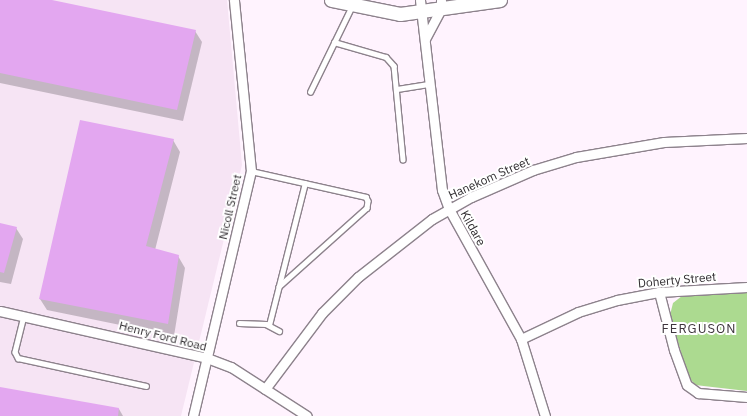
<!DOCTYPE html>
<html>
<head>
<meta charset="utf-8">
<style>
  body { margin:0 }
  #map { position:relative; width:747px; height:416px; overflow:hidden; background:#fff3fe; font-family:"IBM Plex Sans",sans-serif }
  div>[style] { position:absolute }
  .built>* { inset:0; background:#f6e4f4 }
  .green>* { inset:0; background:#acda90 }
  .shadow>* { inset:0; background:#0003 }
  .building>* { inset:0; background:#e3a7f0 }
  .roads { filter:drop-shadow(1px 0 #8d828c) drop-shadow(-1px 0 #8d828c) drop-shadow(0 1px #8d828c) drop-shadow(0 -1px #8d828c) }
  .lane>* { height:4.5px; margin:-2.25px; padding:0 2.25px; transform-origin:2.25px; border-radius:2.25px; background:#fff }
  .street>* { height:9px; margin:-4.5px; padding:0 4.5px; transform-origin:4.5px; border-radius:4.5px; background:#fff }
  .secondary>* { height:13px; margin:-6.5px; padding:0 6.5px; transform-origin:6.5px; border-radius:6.5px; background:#fff }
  span { translate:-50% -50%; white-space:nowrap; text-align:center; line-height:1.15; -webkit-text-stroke:4px #fff; paint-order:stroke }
  .street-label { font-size:12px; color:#2f2b2f }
  .neighbourhood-label { font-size:13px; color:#3e353d; letter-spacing:1px }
</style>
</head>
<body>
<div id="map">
  <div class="built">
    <i style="clip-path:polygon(0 0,227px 0,242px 165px,181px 416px,0 416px)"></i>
  </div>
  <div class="green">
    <i style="clip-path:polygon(747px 292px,747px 391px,695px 385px,688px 376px,670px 315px,673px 303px,682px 296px)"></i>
  </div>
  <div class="shadow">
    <i style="clip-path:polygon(0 0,47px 0,195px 31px,202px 42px,183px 121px,0 83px)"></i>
    <i style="clip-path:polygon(173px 140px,180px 152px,155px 250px,178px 256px,185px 268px,174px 336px,47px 310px,40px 299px)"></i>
    <i style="clip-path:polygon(0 224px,16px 228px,23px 239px,11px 284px,0 282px)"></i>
    <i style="clip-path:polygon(0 388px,119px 409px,123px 416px,0 416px)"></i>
  </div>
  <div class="building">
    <i style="clip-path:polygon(0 0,52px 0,196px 30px,177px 110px,0 73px)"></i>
    <i style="clip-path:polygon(80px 120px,174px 139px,146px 246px,179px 255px,168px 324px,39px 299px)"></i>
    <i style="clip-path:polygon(0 223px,17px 227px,4px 273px,0 272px)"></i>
    <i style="clip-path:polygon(0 387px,119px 408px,118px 416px,0 416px)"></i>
  </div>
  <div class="roads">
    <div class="lane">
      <i style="left:334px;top:42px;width:54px;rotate:16.1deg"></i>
      <i style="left:386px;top:57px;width:12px;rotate:48deg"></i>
      <i style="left:394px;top:66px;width:94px;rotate:84.5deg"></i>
      <i style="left:397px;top:89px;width:33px;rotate:-9deg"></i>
      <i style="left:310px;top:92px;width:96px;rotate:-64deg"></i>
      <i style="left:251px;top:171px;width:118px;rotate:12.7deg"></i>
      <i style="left:366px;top:197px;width:4px;rotate:63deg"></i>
      <i style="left:368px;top:201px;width:7px;rotate:98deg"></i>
      <i style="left:367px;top:208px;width:118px;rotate:138.1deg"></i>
      <i style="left:24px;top:316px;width:37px;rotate:104deg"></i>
      <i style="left:15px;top:352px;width:7px;rotate:63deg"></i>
      <i style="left:18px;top:358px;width:131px;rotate:12.3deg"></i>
      <i style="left:239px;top:323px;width:27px;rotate:2deg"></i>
      <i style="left:266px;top:324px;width:15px;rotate:28deg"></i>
      <i style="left:269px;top:325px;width:146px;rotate:-75.8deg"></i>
    </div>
    <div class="street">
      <i style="left:420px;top:0;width:191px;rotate:83.4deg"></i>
      <i style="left:442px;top:190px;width:20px;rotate:70deg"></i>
      <i style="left:449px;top:209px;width:149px;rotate:61deg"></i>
      <i style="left:521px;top:339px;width:81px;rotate:72.7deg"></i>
      <i style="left:425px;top:39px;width:34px;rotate:-62deg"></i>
      <i style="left:441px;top:9px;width:9px;rotate:-90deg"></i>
      <i style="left:659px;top:292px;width:60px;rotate:75.5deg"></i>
      <i style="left:674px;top:350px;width:37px;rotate:70deg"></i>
      <i style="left:687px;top:385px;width:14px;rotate:36deg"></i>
      <i style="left:698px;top:393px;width:49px;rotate:4.7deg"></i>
      <i style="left:0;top:311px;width:212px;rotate:12.8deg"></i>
      <i style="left:207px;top:358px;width:26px;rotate:21deg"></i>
      <i style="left:231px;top:367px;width:90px;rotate:32.8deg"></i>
      <i style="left:521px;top:339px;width:63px;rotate:-25.3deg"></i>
      <i style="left:578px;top:312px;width:41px;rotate:-17.1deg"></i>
      <i style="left:617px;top:300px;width:43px;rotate:-10.8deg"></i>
      <i style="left:659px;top:292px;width:88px;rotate:-3.3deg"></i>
      <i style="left:265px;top:389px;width:95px;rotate:-53.1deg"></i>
      <i style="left:322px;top:313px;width:51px;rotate:-45deg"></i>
      <i style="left:358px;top:277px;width:94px;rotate:-38.1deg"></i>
      <i style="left:432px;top:219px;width:45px;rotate:-29.4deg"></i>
      <i style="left:471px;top:197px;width:68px;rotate:-23.5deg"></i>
      <i style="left:533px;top:170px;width:45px;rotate:-16.8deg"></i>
      <i style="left:576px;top:157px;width:89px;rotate:-9.7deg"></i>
      <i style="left:664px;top:142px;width:83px;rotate:-2.8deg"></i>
      <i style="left:193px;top:416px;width:252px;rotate:-76.7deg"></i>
      <i style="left:251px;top:171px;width:172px;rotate:-95.7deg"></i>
    </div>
    <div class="secondary">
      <i style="left:331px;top:0;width:70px;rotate:11.5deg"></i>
      <i style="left:400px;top:14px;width:101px;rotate:-8deg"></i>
    </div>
  </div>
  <div class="street-label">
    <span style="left:489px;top:178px;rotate:-24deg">Hanekom Street</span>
    <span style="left:230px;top:207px;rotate:-77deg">Nicoll Street</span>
    <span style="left:473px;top:228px;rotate:61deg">Kildare</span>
    <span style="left:677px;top:280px;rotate:-5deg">Doherty Street</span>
    <span style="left:163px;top:336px;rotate:14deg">Henry Ford Road</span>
  </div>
  <div class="neighbourhood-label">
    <span style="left:699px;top:329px">FERGUSON</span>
  </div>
</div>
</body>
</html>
